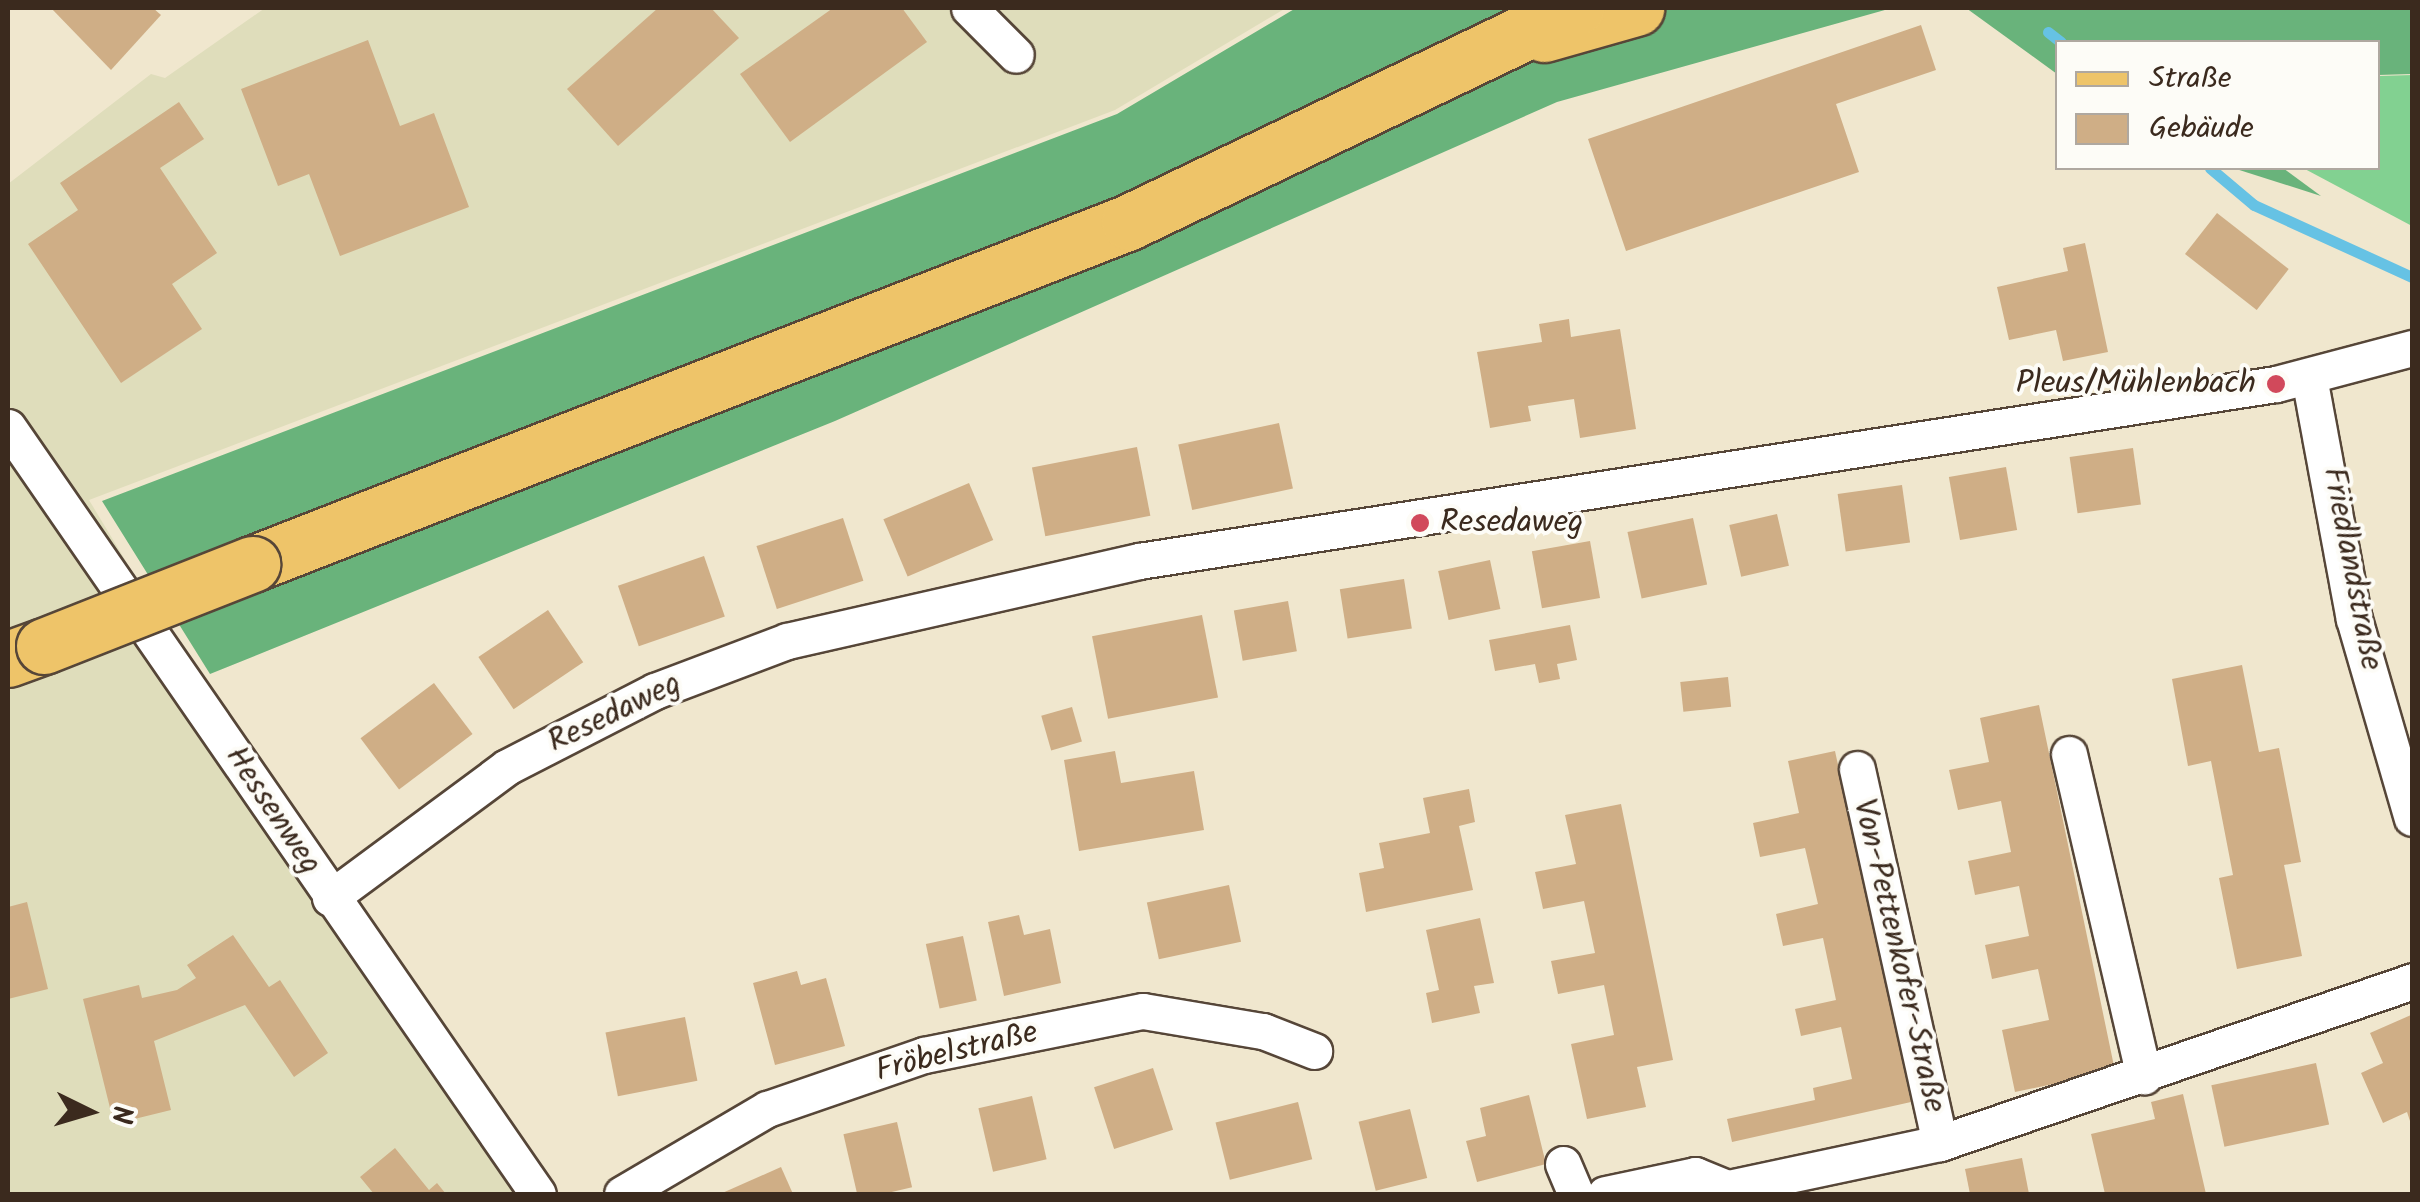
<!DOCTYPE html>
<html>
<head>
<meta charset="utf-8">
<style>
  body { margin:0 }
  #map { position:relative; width:2420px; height:1202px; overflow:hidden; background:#f0e7ce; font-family:Kalam,sans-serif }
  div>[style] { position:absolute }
  .built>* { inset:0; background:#dfddbb }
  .green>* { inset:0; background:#82d191 }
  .forest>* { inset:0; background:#69b37b }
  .stream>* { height:11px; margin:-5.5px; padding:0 5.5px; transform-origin:5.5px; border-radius:5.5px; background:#66c2e4 }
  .building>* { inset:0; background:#cfae86; transform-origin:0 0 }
  .roads { filter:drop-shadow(2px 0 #564638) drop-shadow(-2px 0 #564638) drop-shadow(0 2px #564638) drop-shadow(0 -2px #564638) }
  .minor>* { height:35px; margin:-17.5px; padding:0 17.5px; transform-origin:17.5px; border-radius:17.5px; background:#fff }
  .primary>* { height:55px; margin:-27.5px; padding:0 27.5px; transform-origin:27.5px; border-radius:27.5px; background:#eec469 }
  .bridges { filter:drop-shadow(2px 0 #564638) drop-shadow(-2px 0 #564638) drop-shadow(0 2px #564638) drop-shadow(0 -2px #564638) }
  .primary-bridge>* { height:55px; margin:-27.5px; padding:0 27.5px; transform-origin:27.5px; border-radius:27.5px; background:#eec469 }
  .dots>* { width:28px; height:28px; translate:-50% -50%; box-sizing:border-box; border:5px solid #fdfcf7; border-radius:50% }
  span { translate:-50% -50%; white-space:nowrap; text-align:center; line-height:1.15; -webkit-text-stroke:8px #fdfcf7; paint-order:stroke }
  .poi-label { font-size:32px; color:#3b2a1e }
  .right { translate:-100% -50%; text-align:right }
  .left { translate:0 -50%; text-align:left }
  .street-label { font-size:32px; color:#3b2a1e }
  .frame { position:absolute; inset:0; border:10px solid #3b2a1e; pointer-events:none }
  .legend { position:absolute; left:2055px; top:40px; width:325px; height:130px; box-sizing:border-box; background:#fdfcf7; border:2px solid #afa8a0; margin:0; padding:12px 18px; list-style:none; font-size:30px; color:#3b2a1e }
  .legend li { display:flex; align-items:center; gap:20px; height:50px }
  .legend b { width:50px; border:2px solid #afa8a0 }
  .north { position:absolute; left:40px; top:1062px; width:100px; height:100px; -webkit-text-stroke:8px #fdfcf7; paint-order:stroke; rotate:95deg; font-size:28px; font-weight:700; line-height:40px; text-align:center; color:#3b2a1e }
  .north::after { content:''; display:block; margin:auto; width:35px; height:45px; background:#3b2a1e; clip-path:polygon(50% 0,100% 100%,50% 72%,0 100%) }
</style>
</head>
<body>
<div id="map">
  <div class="built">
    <i style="clip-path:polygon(265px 8px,1286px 8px,1115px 110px,89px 500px,203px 689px,551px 1194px,8px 1194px,8px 184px,151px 74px,165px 78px)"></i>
  </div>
  <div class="green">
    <i style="clip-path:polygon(2412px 75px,2412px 226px,2303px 168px,2378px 168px,2378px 76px)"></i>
  </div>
  <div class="forest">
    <i style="clip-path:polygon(1296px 8px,1892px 8px,1557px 102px,835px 421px,210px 674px,102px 501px,1117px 114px)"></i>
    <i style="clip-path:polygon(1966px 8px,2412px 8px,2412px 74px,2378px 75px,2378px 42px,2058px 42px,2057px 74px)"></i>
    <i style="clip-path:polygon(2233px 168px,2283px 168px,2321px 196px)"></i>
  </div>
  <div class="stream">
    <i style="left:2048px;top:32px;width:16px;rotate:38deg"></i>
    <i style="left:2210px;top:168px;width:57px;rotate:40.1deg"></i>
    <i style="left:2254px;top:205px;width:174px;rotate:24.5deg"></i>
  </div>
  <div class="building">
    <i style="clip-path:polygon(51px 8px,153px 8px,161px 15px,111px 70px)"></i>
    <i style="clip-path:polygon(658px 8px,711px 8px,739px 38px,618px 146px,567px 89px)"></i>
    <i style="clip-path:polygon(833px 8px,902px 8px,927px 42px,790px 142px,740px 74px)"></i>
    <i style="clip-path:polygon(1921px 25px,1936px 70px,1836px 104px,1859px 172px,1626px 251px,1588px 139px)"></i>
    <i style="clip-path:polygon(368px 40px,400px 126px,434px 113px,469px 207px,340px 256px,309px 174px,278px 186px,241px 89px)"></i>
    <i style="clip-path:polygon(179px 102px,204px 139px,160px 168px,217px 253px,172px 284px,202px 329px,121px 383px,28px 244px,78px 210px,60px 183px)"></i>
    <i style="left:2217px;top:213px;width:91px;height:52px;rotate:38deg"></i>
    <i style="clip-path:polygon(2085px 243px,2108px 352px,2063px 361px,2056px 330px,2009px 340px,1997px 287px,2068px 271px,2063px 248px)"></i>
    <i style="clip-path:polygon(1569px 319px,1571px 337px,1620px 329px,1636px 429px,1580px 438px,1574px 399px,1528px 406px,1531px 421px,1490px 428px,1477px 352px,1542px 342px,1539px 324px)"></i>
    <i style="left:1279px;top:423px;width:67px;height:103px;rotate:78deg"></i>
    <i style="left:1137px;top:447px;width:70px;height:107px;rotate:79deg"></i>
    <i style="left:2133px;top:448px;width:57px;height:64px;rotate:82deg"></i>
    <i style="left:2006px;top:467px;width:64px;height:58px;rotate:80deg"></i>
    <i style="left:969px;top:483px;width:62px;height:93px;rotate:67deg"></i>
    <i style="left:1902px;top:485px;width:58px;height:65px;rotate:82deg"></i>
    <i style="left:1777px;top:514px;width:53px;height:49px;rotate:77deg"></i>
    <i style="left:843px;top:518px;width:66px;height:91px;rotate:72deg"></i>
    <i style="left:1693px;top:518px;width:68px;height:67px;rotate:78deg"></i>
    <i style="left:1590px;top:541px;width:58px;height:59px;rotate:80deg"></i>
    <i style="left:704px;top:556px;width:64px;height:91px;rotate:71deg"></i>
    <i style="left:1490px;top:560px;width:50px;height:53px;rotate:78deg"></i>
    <i style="left:1404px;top:579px;width:50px;height:65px;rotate:81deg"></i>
    <i style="left:1288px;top:601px;width:51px;height:55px;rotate:80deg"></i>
    <i style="left:548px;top:610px;width:63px;height:84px;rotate:56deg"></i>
    <i style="left:1202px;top:615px;width:84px;height:112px;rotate:79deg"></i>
    <i style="clip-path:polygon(1570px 625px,1577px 660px,1557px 664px,1560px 679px,1539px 683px,1535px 664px,1495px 671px,1489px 640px)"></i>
    <i style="clip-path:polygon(2242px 665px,2259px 752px,2279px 748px,2301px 862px,2284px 865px,2302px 956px,2237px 969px,2219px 878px,2233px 875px,2211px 761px,2188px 766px,2172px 679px)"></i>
    <i style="left:1728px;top:677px;width:30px;height:48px;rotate:84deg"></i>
    <i style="left:434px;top:683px;width:64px;height:92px;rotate:53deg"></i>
    <i style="clip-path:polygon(2039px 705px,2115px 1071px,2015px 1092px,2002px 1030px,2049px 1020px,2038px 969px,1992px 979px,1985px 945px,2029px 936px,2019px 886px,1975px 895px,1968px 861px,2011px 852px,2001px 801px,1958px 810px,1949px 770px,1989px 762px,1980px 718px)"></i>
    <i style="left:1072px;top:707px;width:36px;height:32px;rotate:74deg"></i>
    <i style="clip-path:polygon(1115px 751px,1121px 783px,1194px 771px,1204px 830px,1079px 851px,1064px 760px)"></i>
    <i style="clip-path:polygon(1835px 751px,1911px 1102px,1732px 1142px,1727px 1119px,1815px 1100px,1813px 1088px,1852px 1079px,1841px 1027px,1801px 1036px,1795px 1009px,1836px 1000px,1823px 938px,1783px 946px,1776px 914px,1818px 904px,1805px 848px,1760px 857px,1753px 823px,1799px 813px,1788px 761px)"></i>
    <i style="clip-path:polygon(1469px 789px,1475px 822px,1459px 826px,1473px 890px,1366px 912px,1359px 873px,1384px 868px,1379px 843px,1430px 833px,1423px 798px)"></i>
    <i style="clip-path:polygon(1621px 804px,1673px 1060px,1637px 1067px,1646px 1107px,1587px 1119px,1571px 1044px,1614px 1035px,1604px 985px,1558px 994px,1551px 961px,1595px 953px,1584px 901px,1543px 909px,1535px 872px,1576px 864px,1565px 815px)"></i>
    <i style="left:1229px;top:885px;width:58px;height:84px;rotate:78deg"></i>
    <i style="clip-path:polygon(27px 902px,48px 989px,8px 999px,8px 907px)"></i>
    <i style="clip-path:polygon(1019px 915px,1024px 935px,1050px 929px,1061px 983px,1004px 996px,988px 922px)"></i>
    <i style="clip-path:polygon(1480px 918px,1494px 983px,1474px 986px,1480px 1013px,1432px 1023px,1426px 993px,1439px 990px,1426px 930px)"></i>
    <i style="clip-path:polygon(233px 935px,269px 987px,280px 980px,328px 1053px,294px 1077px,245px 1005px,154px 1041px,171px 1110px,114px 1124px,83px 999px,139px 985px,142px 998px,177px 990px,196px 978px,187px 965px)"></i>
    <i style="left:963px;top:936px;width:66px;height:38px;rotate:78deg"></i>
    <i style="clip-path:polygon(797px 971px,801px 985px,826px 978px,845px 1046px,775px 1065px,753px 983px)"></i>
    <i style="clip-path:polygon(2411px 1015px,2412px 1127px,2407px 1112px,2383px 1123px,2361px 1073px,2383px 1063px,2370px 1033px)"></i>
    <i style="left:685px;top:1017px;width:65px;height:81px;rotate:79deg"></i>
    <i style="left:2316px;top:1063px;width:63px;height:107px;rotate:78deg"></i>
    <i style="left:1153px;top:1068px;width:65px;height:62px;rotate:72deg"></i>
    <i style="clip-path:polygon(2183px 1094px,2206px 1194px,2105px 1194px,2091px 1134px,2155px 1119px,2151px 1102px)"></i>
    <i style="clip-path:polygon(1529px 1095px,1546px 1164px,1477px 1182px,1466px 1141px,1486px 1136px,1480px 1108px)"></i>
    <i style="left:1032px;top:1096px;width:65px;height:55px;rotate:77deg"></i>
    <i style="left:1298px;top:1102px;width:59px;height:85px;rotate:76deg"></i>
    <i style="left:1410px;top:1109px;width:71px;height:53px;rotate:76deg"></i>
    <i style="left:897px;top:1122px;width:67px;height:55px;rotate:77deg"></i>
    <i style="clip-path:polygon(395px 1148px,429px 1190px,437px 1183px,446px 1194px,374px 1194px,360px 1177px)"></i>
    <i style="clip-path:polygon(2022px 1158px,2029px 1194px,1970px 1194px,1965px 1169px)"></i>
    <i style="clip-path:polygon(781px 1167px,793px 1194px,720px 1194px)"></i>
  </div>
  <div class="roads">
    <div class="minor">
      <i style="left:969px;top:8px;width:66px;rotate:45deg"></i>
      <i style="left:2309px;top:377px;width:246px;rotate:79.5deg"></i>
      <i style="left:2354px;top:619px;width:207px;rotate:73.8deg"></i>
      <i style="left:8px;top:427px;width:932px;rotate:55.36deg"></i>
      <i style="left:2069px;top:754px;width:331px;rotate:76.9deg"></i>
      <i style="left:1857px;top:769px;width:383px;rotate:77.5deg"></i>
      <i style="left:330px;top:898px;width:220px;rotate:-36.5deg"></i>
      <i style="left:507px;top:767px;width:166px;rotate:-27.2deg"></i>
      <i style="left:655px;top:691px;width:141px;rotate:-20.7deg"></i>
      <i style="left:787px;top:641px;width:361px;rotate:-12.8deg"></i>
      <i style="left:1139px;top:561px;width:1151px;rotate:-8.85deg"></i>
      <i style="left:2276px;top:384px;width:141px;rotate:-14.8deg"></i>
      <i style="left:1563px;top:1164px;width:33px;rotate:67deg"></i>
      <i style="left:622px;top:1194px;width:168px;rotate:-30.4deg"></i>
      <i style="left:767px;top:1109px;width:166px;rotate:-19deg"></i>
      <i style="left:924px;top:1055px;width:223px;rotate:-11.4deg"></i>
      <i style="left:1143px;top:1011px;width:122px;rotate:9.5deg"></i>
      <i style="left:1263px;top:1031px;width:55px;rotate:21.4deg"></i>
      <i style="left:1605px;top:1194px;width:92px;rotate:-11.9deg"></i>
      <i style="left:1695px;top:1175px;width:35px;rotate:22deg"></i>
      <i style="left:1728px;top:1188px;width:217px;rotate:-12deg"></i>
      <i style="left:1940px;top:1143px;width:499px;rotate:-18.9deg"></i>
    </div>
    <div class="primary">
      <i style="left:1544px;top:34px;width:96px;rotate:-15.8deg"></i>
      <i style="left:252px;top:564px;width:941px;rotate:-21.3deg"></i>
      <i style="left:1129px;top:222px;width:496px;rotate:-25.6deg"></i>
      <i style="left:8px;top:659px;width:38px;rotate:-20deg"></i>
    </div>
  </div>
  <div class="bridges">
    <div class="primary-bridge">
      <i style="left:44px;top:646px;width:224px;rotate:-21.5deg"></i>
    </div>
  </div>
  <div class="dots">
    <i style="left:2276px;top:384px;background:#d1495b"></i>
    <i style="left:1420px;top:523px;background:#d1495b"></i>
  </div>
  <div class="poi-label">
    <span class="right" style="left:2256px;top:384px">Pleus/Mühlenbach</span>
    <span class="left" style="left:1440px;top:523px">Resedaweg</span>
  </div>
  <div class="street-label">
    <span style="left:2351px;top:569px;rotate:79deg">Friedlandstraße</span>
    <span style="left:615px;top:714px;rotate:-26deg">Resedaweg</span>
    <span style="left:272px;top:811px;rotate:56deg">Hessenweg</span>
    <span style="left:1898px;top:956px;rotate:77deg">Von-Pettenkofer-Straße</span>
    <span style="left:957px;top:1053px;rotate:-14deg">Fröbelstraße</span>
  </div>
  <div class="frame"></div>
  <ul class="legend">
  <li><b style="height:12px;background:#eec469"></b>Straße</li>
  <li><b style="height:28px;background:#cfae86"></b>Gebäude</li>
  </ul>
  <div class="north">N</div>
</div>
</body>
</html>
